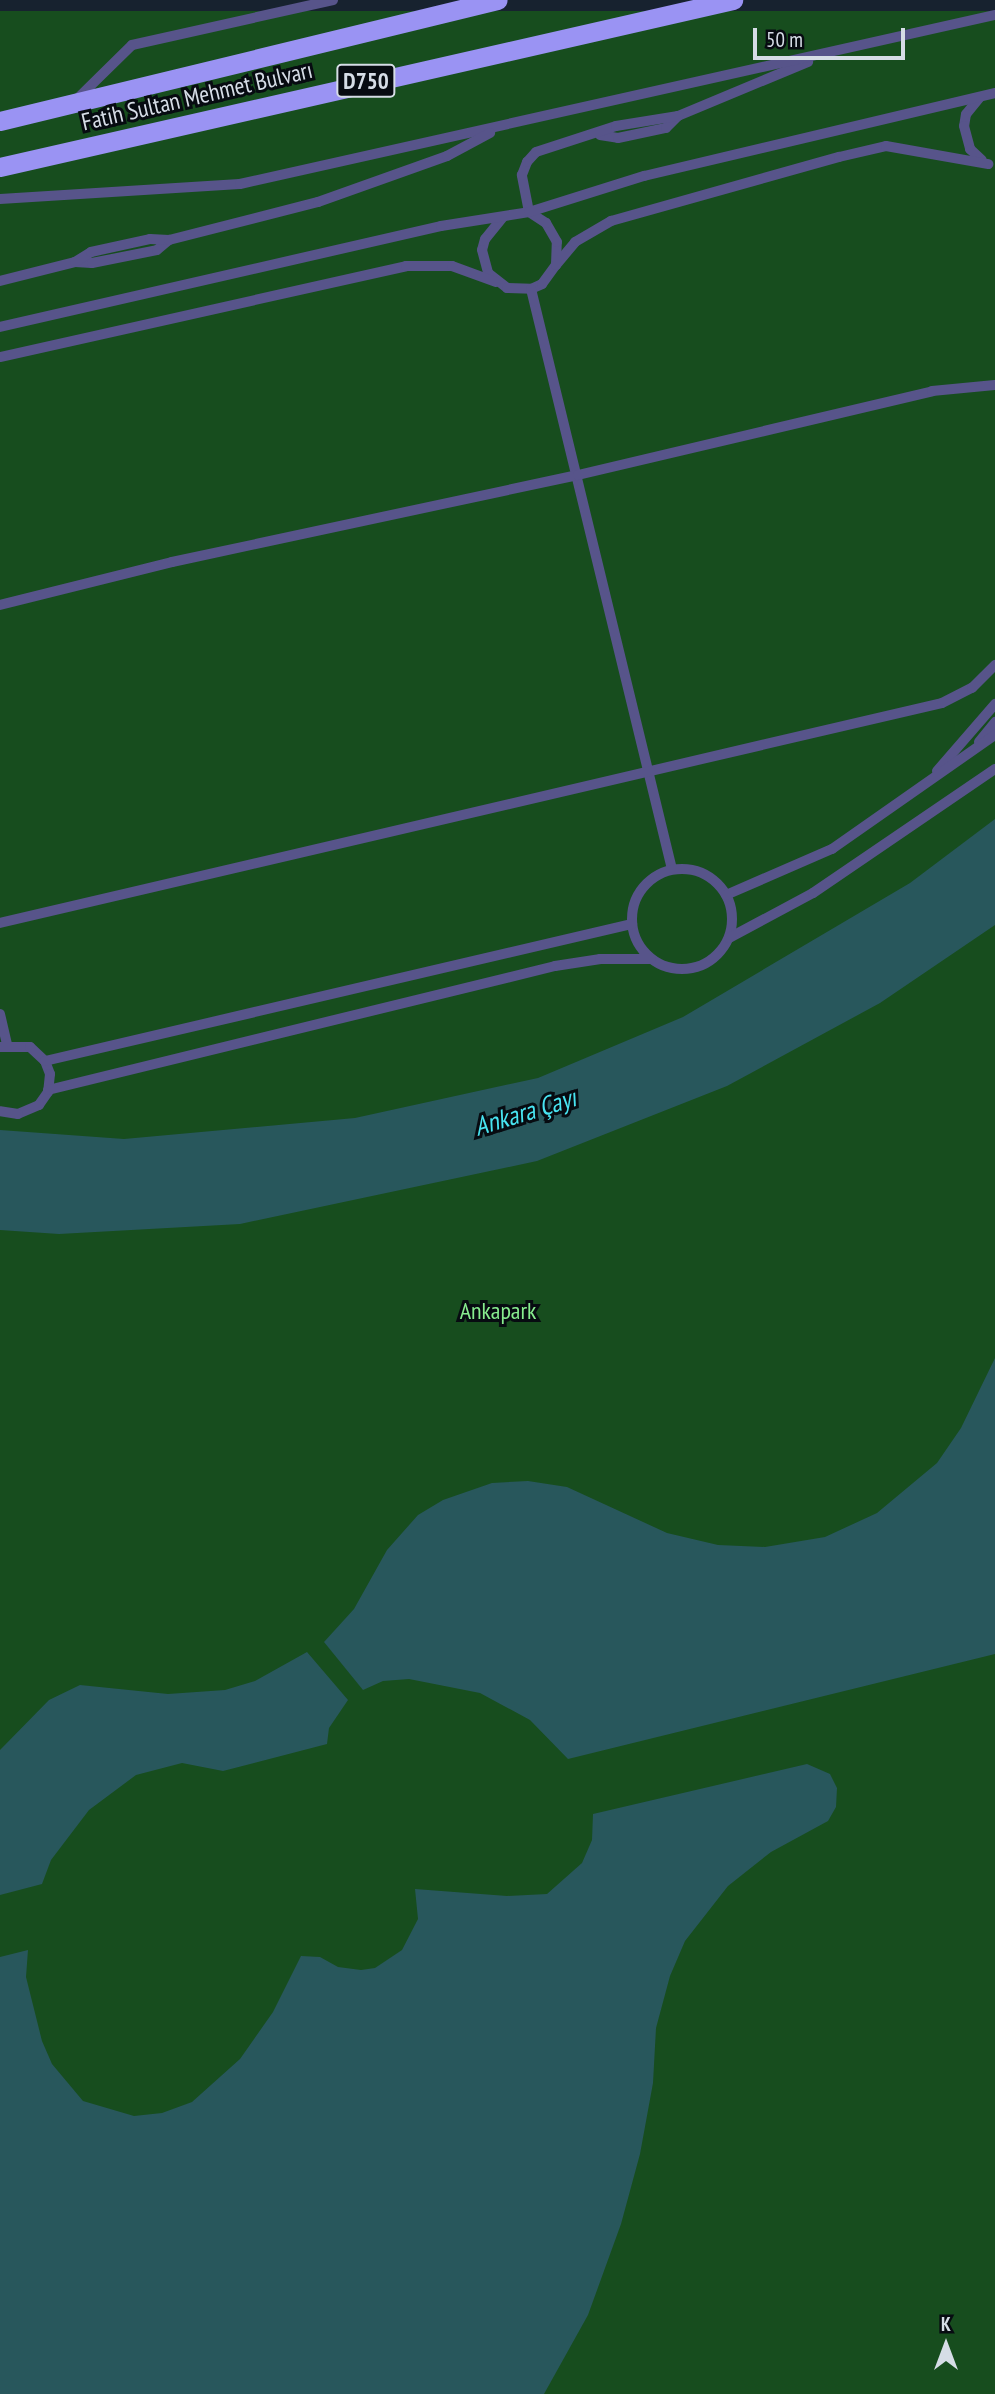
<!DOCTYPE html>
<html>
<head>
<meta charset="utf-8">
<style>
  body { margin:0 }
  #map { position:relative; width:995px; height:2394px; overflow:hidden; background:#17222f; font-family:"PT Sans Narrow",sans-serif }
  div>[style] { position:absolute }
  .green>* { inset:0; background:#174d1e; transform-origin:0 0 }
  .water>* { inset:0; background:#28575c }
  .service>* { height:10px; margin:-5px; padding:0 5px; transform-origin:5px; border-radius:5px; background:#57548a }
  .service>.ring { margin:-5px; padding:0; box-sizing:content-box; background:none; border:10px solid #57548a; border-radius:50% }
  .trunk>* { height:19px; margin:-9.5px; padding:0 9.5px; transform-origin:9.5px; border-radius:9.5px; background:#9a93f3 }
  span { translate:-50% -50%; white-space:nowrap; text-align:center; line-height:1.15; -webkit-text-stroke:6px #070b11; paint-order:stroke }
  .shield-label span { padding:2px 5px; background:#070b11; border:2px solid; border-radius:5px; -webkit-text-stroke-width:0 }
  .shield-label { font-size:23px; color:#d6dde6; font-weight:700 }
  .street-label { font-size:24px; color:#d6dde6 }
  .park-label { font-size:24px; color:#87ec8e }
  .water-label { font-size:26px; color:#48e4f1; font-style:italic }
  .north { position:absolute; left:911px; top:2310px; width:70px; height:70px; -webkit-text-stroke:5px #070b11; paint-order:stroke; rotate:0deg; font-size:19px; font-weight:700; line-height:28px; text-align:center; color:#d6dde6 }
  .north::after { content:''; display:block; margin:auto; width:24px; height:32px; background:#d6dde6; clip-path:polygon(50% 0,100% 100%,50% 72%,0 100%) }
  .scale { position:absolute; left:753px; top:28px; width:152px; height:32px; box-sizing:border-box; border:4px solid #d6dde6; border-top:0; padding-left:9px; font-size:21px; line-height:24px; white-space:nowrap; color:#d6dde6; -webkit-text-stroke:5px #070b11; paint-order:stroke }
</style>
</head>
<body>
<div id="map">
  <div class="green">
    <i style="left:995px;top:11px;width:2383px;height:1018px;rotate:90deg"></i>
  </div>
  <div class="water">
    <i style="clip-path:polygon(995px 819px,995px 925px,880px 1003px,727px 1086px,537px 1161px,240px 1224px,59px 1234px,0 1230px,0 1130px,124px 1139px,355px 1118px,538px 1078px,683px 1017px,910px 883px)"></i>
    <i style="clip-path:polygon(995px 1358px,995px 1654px,568px 1759px,530px 1720px,480px 1693px,409px 1679px,383px 1681px,363px 1690px,324px 1642px,354px 1609px,387px 1550px,418px 1515px,443px 1500px,492px 1483px,528px 1481px,567px 1487px,667px 1533px,718px 1545px,765px 1547px,825px 1537px,877px 1513px,937px 1463px,961px 1428px)"></i>
    <i style="clip-path:polygon(307px 1652px,348px 1700px,329px 1728px,327px 1744px,223px 1771px,182px 1763px,136px 1775px,89px 1810px,51px 1860px,42px 1884px,0 1895px,0 1750px,49px 1700px,80px 1685px,168px 1694px,225px 1690px,255px 1681px)"></i>
    <i style="clip-path:polygon(807px 1764px,830px 1774px,837px 1788px,836px 1807px,828px 1821px,771px 1852px,728px 1886px,685px 1941px,670px 1976px,656px 2028px,653px 2083px,640px 2154px,621px 2224px,588px 2315px,544px 2394px,0 2394px,0 1957px,28px 1950px,26px 1977px,42px 2041px,52px 2064px,83px 2101px,134px 2116px,162px 2113px,192px 2102px,240px 2059px,273px 2012px,301px 1956px,320px 1957px,338px 1967px,361px 1970px,375px 1968px,402px 1950px,418px 1919px,415px 1889px,507px 1896px,547px 1894px,582px 1863px,592px 1840px,593px 1814px)"></i>
  </div>
  <div class="service">
    <i style="left:980px;top:97px;width:22px;rotate:129deg"></i>
    <i style="left:966px;top:114px;width:12px;rotate:99deg"></i>
    <i style="left:964px;top:126px;width:24px;rotate:75deg"></i>
    <i style="left:970px;top:149px;width:16px;rotate:43deg"></i>
    <i style="left:76px;top:100px;width:78px;rotate:-44.5deg"></i>
    <i style="left:132px;top:45px;width:206px;rotate:-12.6deg"></i>
    <i style="left:600px;top:135px;width:18px;rotate:9deg"></i>
    <i style="left:618px;top:138px;width:49px;rotate:-11.8deg"></i>
    <i style="left:666px;top:128px;width:17px;rotate:-45deg"></i>
    <i style="left:678px;top:116px;width:141px;rotate:-22.6deg"></i>
    <i style="left:0;top:199px;width:240px;rotate:-3.6deg"></i>
    <i style="left:240px;top:184px;width:774px;rotate:-12.62deg"></i>
    <i style="left:503px;top:217px;width:28px;rotate:129deg"></i>
    <i style="left:485px;top:239px;width:11px;rotate:105deg"></i>
    <i style="left:482px;top:250px;width:24px;rotate:75deg"></i>
    <i style="left:488px;top:273px;width:24px;rotate:38deg"></i>
    <i style="left:507px;top:288px;width:24px;rotate:2deg"></i>
    <i style="left:531px;top:289px;width:12px;rotate:-24deg"></i>
    <i style="left:542px;top:284px;width:24px;rotate:-54deg"></i>
    <i style="left:556px;top:265px;width:23px;rotate:-88deg"></i>
    <i style="left:557px;top:242px;width:22px;rotate:-120deg"></i>
    <i style="left:546px;top:223px;width:20px;rotate:-147deg"></i>
    <i style="left:529px;top:212px;width:38px;rotate:-101deg"></i>
    <i style="left:522px;top:175px;width:14px;rotate:-69deg"></i>
    <i style="left:527px;top:162px;width:13px;rotate:-48deg"></i>
    <i style="left:536px;top:152px;width:84px;rotate:-18deg"></i>
    <i style="left:616px;top:126px;width:63px;rotate:-9.2deg"></i>
    <i style="left:75px;top:262px;width:17px;rotate:3deg"></i>
    <i style="left:92px;top:263px;width:66px;rotate:-11.3deg"></i>
    <i style="left:157px;top:250px;width:16px;rotate:-40deg"></i>
    <i style="left:556px;top:265px;width:30px;rotate:-50deg"></i>
    <i style="left:575px;top:242px;width:42px;rotate:-30.3deg"></i>
    <i style="left:611px;top:221px;width:237px;rotate:-15.7deg"></i>
    <i style="left:839px;top:157px;width:48px;rotate:-13.2deg"></i>
    <i style="left:886px;top:146px;width:104px;rotate:10deg"></i>
    <i style="left:0;top:281px;width:77px;rotate:-14.2deg"></i>
    <i style="left:75px;top:262px;width:19px;rotate:-32deg"></i>
    <i style="left:91px;top:252px;width:60px;rotate:-12.4deg"></i>
    <i style="left:150px;top:239px;width:19px;rotate:3deg"></i>
    <i style="left:169px;top:240px;width:154px;rotate:-14.3deg"></i>
    <i style="left:318px;top:202px;width:137px;rotate:-19.6deg"></i>
    <i style="left:447px;top:156px;width:49px;rotate:-28.1deg"></i>
    <i style="left:531px;top:289px;width:597px;rotate:76.34deg"></i>
    <i style="left:0;top:327px;width:452px;rotate:-12.9deg"></i>
    <i style="left:441px;top:226px;width:89px;rotate:-9deg"></i>
    <i style="left:529px;top:212px;width:121px;rotate:-17.4deg"></i>
    <i style="left:644px;top:176px;width:361px;rotate:-13.3deg"></i>
    <i style="left:0;top:357px;width:416px;rotate:-12.6deg"></i>
    <i style="left:406px;top:266px;width:46px"></i>
    <i style="left:452px;top:266px;width:47px;rotate:20deg"></i>
    <i style="left:0;top:605px;width:177px;rotate:-14deg"></i>
    <i style="left:172px;top:562px;width:415px;rotate:-12.1deg"></i>
    <i style="left:578px;top:475px;width:364px;rotate:-13.3deg"></i>
    <i style="left:932px;top:391px;width:63px;rotate:-5.4deg"></i>
    <i style="left:979px;top:742px;width:26px;rotate:-51deg"></i>
    <i style="left:937px;top:771px;width:89px;rotate:-49.1deg"></i>
    <i class="ring" style="left:632px;top:869px;width:90px;height:90px"></i>
    <i style="left:726px;top:895px;width:116px;rotate:-23.5deg"></i>
    <i style="left:832px;top:849px;width:199px;rotate:-35deg"></i>
    <i style="left:0;top:923px;width:967px;rotate:-13.15deg"></i>
    <i style="left:942px;top:703px;width:34px;rotate:-27deg"></i>
    <i style="left:972px;top:688px;width:33px;rotate:-45deg"></i>
    <i style="left:729px;top:938px;width:95px;rotate:-28.2deg"></i>
    <i style="left:813px;top:893px;width:220px;rotate:-34.3deg"></i>
    <i style="left:0;top:1014px;width:31px;rotate:77deg"></i>
    <i style="left:0;top:1047px;width:30px"></i>
    <i style="left:30px;top:1047px;width:21px;rotate:43deg"></i>
    <i style="left:45px;top:1061px;width:14px;rotate:69deg"></i>
    <i style="left:50px;top:1074px;width:18px;rotate:96deg"></i>
    <i style="left:48px;top:1092px;width:16px;rotate:125deg"></i>
    <i style="left:39px;top:1105px;width:23px;rotate:157deg"></i>
    <i style="left:18px;top:1114px;width:18px;rotate:-171deg"></i>
    <i style="left:45px;top:1061px;width:603px;rotate:-13.14deg"></i>
    <i style="left:48px;top:1090px;width:522px;rotate:-13.74deg"></i>
    <i style="left:555px;top:966px;width:46px;rotate:-8.8deg"></i>
    <i style="left:600px;top:959px;width:51px"></i>
  </div>
  <div class="trunk">
    <i style="left:0;top:121px;width:512px;rotate:-13.66deg"></i>
    <i style="left:0;top:167px;width:752px;rotate:-12.83deg"></i>
  </div>
  <div class="shield-label">
    <span style="left:366px;top:81px">D750</span>
  </div>
  <div class="street-label">
    <span style="left:197px;top:96px;rotate:-13deg">Fatih Sultan Mehmet Bulvarı</span>
  </div>
  <div class="park-label">
    <span style="left:498px;top:1311px">Ankapark</span>
  </div>
  <div class="water-label">
    <span style="left:525px;top:1112px;rotate:-17deg">Ankara Çayı</span>
  </div>
  <div class="north">K</div>
  <div class="scale">50 m</div>
</div>
</body>
</html>
